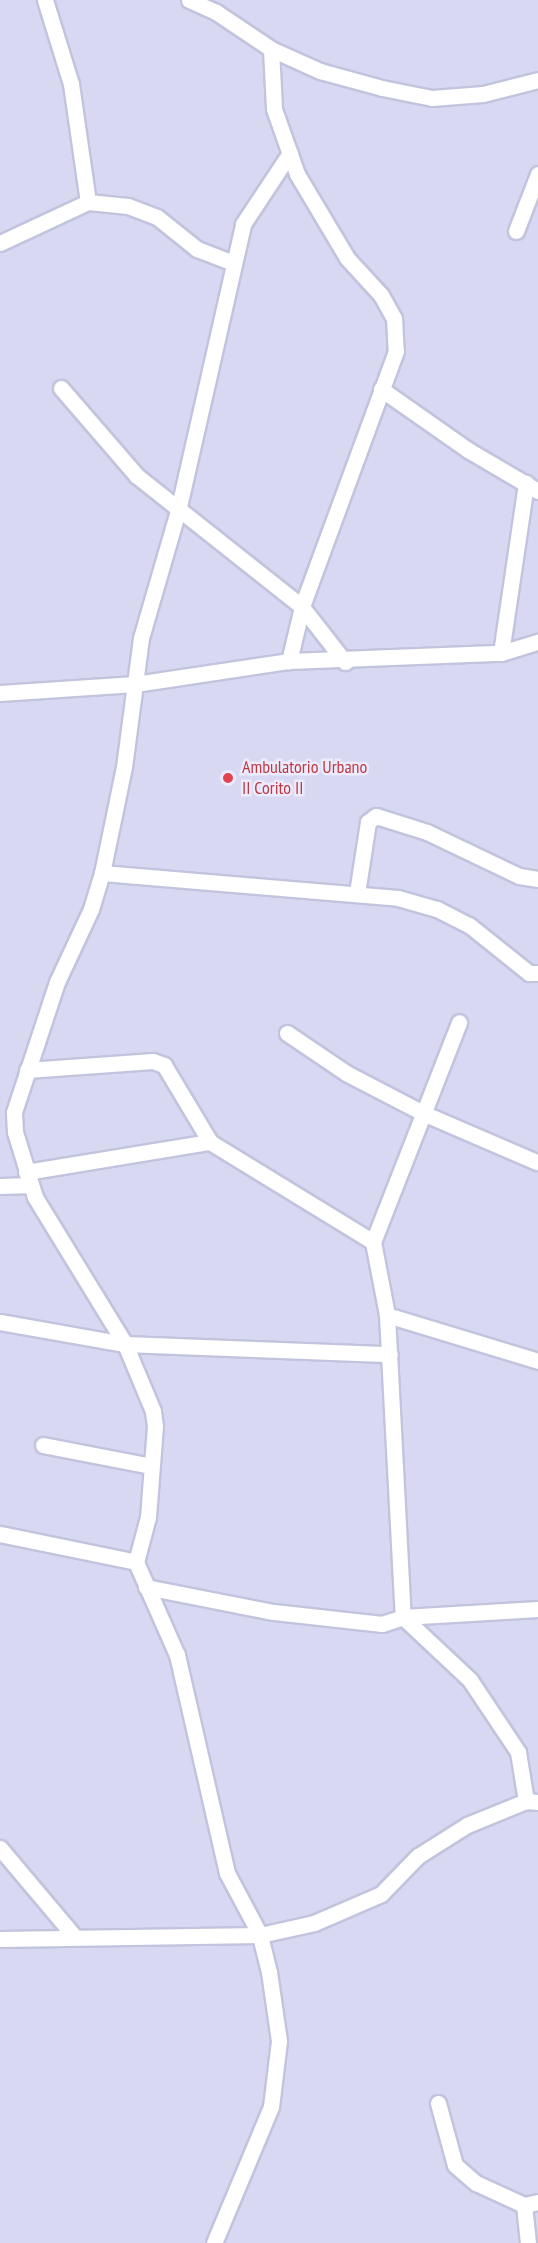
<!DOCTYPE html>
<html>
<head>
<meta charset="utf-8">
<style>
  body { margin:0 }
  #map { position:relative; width:538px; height:2243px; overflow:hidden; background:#e7e5fa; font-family:"PT Sans Narrow",sans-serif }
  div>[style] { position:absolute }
  .residential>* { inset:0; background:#d8d8f2; transform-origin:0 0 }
  .roads { filter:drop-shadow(2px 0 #c2c4dd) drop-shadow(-2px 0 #c2c4dd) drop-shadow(0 2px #c2c4dd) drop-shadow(0 -2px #c2c4dd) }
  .minor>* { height:15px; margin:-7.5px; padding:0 7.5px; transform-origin:7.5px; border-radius:7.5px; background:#fff }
  .dots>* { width:16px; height:16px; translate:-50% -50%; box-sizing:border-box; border:3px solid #ecebfd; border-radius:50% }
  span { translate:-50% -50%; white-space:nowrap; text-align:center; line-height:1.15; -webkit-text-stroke:5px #ecebfd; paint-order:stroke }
  .health-label { font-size:18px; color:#be3a42 }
  .left { translate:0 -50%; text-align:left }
</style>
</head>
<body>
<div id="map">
  <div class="residential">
    <i style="left:0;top:0;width:538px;height:2243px"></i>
  </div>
  <div class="roads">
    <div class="minor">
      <i style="left:45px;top:0;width:88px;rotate:72.8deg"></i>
      <i style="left:71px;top:84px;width:119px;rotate:81.8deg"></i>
      <i style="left:189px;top:0;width:30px;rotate:24deg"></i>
      <i style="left:216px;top:12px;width:66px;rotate:33.9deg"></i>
      <i style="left:271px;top:49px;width:54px;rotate:24.2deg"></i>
      <i style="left:320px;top:71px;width:64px;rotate:15.3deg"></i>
      <i style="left:382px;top:88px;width:51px;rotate:11.3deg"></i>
      <i style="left:432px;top:98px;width:51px;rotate:-4.5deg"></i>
      <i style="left:483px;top:94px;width:57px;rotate:-14.3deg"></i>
      <i style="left:271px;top:49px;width:60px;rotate:87.1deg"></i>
      <i style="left:274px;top:109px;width:69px;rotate:70.5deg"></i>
      <i style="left:297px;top:174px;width:98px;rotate:59.2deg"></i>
      <i style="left:347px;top:258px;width:50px;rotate:47.4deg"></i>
      <i style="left:381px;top:295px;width:26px;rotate:61deg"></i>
      <i style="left:394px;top:318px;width:33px;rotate:87deg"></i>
      <i style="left:396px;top:351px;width:273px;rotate:110.2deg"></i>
      <i style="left:302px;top:607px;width:56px;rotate:103.5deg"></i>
      <i style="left:516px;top:231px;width:61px;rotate:-68.9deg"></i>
      <i style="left:0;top:243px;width:97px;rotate:-25deg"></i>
      <i style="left:88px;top:202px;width:40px;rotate:5.7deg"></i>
      <i style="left:128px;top:206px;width:31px;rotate:21deg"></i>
      <i style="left:157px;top:217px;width:51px;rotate:38.7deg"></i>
      <i style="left:197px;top:249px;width:39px;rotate:21deg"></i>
      <i style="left:61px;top:388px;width:116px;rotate:49.2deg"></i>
      <i style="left:137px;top:476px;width:211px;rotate:38.4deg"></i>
      <i style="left:302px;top:607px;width:70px;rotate:52deg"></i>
      <i style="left:381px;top:389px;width:106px;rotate:35deg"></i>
      <i style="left:468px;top:450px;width:81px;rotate:30.4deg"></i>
      <i style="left:501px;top:653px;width:172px;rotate:-81.6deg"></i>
      <i style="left:0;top:693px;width:135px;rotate:-3.8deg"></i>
      <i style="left:135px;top:684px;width:156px;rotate:-8.5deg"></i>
      <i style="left:289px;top:661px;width:212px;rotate:-2.2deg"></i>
      <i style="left:501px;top:653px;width:39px;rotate:-17deg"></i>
      <i style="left:102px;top:873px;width:297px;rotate:4.8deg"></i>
      <i style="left:398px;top:898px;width:41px;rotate:15.8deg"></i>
      <i style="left:437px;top:909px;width:36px;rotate:27deg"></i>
      <i style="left:469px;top:925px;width:77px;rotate:38.7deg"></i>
      <i style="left:529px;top:973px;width:9px"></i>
      <i style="left:357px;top:893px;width:72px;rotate:-81.2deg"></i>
      <i style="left:368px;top:822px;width:10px;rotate:-37deg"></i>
      <i style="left:376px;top:816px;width:53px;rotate:17.4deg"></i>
      <i style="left:427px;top:832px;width:102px;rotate:25.6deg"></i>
      <i style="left:519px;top:876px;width:19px;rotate:9deg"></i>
      <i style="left:287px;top:1033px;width:71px;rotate:34.1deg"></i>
      <i style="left:346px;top:1073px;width:87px;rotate:27.5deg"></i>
      <i style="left:423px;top:1113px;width:124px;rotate:23.3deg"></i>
      <i style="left:27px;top:1070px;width:126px;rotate:-4.1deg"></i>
      <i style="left:153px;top:1061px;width:12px;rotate:20deg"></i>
      <i style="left:164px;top:1065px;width:90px;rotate:59.1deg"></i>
      <i style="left:210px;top:1142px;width:191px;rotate:31.5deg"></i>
      <i style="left:373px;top:1242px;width:74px;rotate:79.1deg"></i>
      <i style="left:387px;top:1315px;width:302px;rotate:87deg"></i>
      <i style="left:403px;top:1617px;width:92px;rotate:43.2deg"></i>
      <i style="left:470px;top:1680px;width:87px;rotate:56.3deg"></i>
      <i style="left:518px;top:1752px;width:50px;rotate:80.7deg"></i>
      <i style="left:26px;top:1172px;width:186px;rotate:-9.3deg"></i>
      <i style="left:0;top:1186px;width:31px;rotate:-2deg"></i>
      <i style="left:373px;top:1242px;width:236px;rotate:-68.6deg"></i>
      <i style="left:387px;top:1315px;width:158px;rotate:16.9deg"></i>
      <i style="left:0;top:1322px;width:127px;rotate:10deg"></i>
      <i style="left:125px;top:1344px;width:265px;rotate:2.2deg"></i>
      <i style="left:43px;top:1445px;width:110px;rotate:11deg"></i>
      <i style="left:0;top:1534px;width:139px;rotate:11.6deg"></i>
      <i style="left:146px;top:1587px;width:130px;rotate:11.1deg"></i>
      <i style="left:274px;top:1612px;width:109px;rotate:6.3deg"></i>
      <i style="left:382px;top:1624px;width:22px;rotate:-18deg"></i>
      <i style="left:403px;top:1617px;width:135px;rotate:-3.4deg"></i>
      <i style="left:0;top:1848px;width:116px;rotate:49.9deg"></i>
      <i style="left:0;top:1939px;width:260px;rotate:-0.9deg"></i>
      <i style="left:260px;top:1935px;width:55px;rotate:-12.5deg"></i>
      <i style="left:314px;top:1923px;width:73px;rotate:-23.4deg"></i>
      <i style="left:381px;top:1894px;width:53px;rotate:-45.8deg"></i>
      <i style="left:418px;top:1856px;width:58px;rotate:-32.3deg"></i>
      <i style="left:467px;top:1825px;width:64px;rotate:-22.1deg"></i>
      <i style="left:526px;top:1801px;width:12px;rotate:5deg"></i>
      <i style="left:438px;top:2103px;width:64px;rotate:74.7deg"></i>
      <i style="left:455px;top:2165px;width:28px;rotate:41deg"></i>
      <i style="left:476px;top:2183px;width:53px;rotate:24.6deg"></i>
      <i style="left:524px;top:2205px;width:14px;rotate:-12deg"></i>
      <i style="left:524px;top:2205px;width:38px;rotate:84deg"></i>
      <i style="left:214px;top:2243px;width:147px;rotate:-67.3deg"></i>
      <i style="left:271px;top:2107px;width:66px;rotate:-83.1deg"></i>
      <i style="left:279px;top:2041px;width:70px;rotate:-98.2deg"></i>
      <i style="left:269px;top:1972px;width:38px;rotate:-104deg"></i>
      <i style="left:260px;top:1935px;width:70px;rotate:-118deg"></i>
      <i style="left:227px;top:1873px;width:224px;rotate:-102.9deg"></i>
      <i style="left:177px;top:1655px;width:102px;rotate:-113.8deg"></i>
      <i style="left:136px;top:1562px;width:47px;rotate:-75.1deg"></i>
      <i style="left:148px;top:1517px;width:91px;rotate:-85.6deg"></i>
      <i style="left:155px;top:1426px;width:15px;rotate:-98deg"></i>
      <i style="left:153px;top:1411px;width:73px;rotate:-112.7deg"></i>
      <i style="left:125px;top:1344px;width:172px;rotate:-121.5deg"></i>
      <i style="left:35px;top:1197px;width:68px;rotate:-107.1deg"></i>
      <i style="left:15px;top:1132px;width:20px;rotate:-93deg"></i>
      <i style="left:14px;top:1112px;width:137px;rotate:-71.7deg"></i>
      <i style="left:57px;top:982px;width:81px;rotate:-65deg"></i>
      <i style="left:91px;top:909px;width:38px;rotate:-73deg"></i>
      <i style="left:102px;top:873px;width:108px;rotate:-78.3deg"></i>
      <i style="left:124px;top:767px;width:130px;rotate:-82.5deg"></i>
      <i style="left:141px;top:638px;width:132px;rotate:-73.8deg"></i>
      <i style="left:178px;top:511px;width:294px;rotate:-77.2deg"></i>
      <i style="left:243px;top:224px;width:85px;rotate:-56.5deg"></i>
    </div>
  </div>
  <div class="dots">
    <i style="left:228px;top:778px;background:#e0444e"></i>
  </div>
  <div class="health-label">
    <span class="left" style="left:242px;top:778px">Ambulatorio Urbano<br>II Corito II</span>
  </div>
</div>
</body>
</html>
